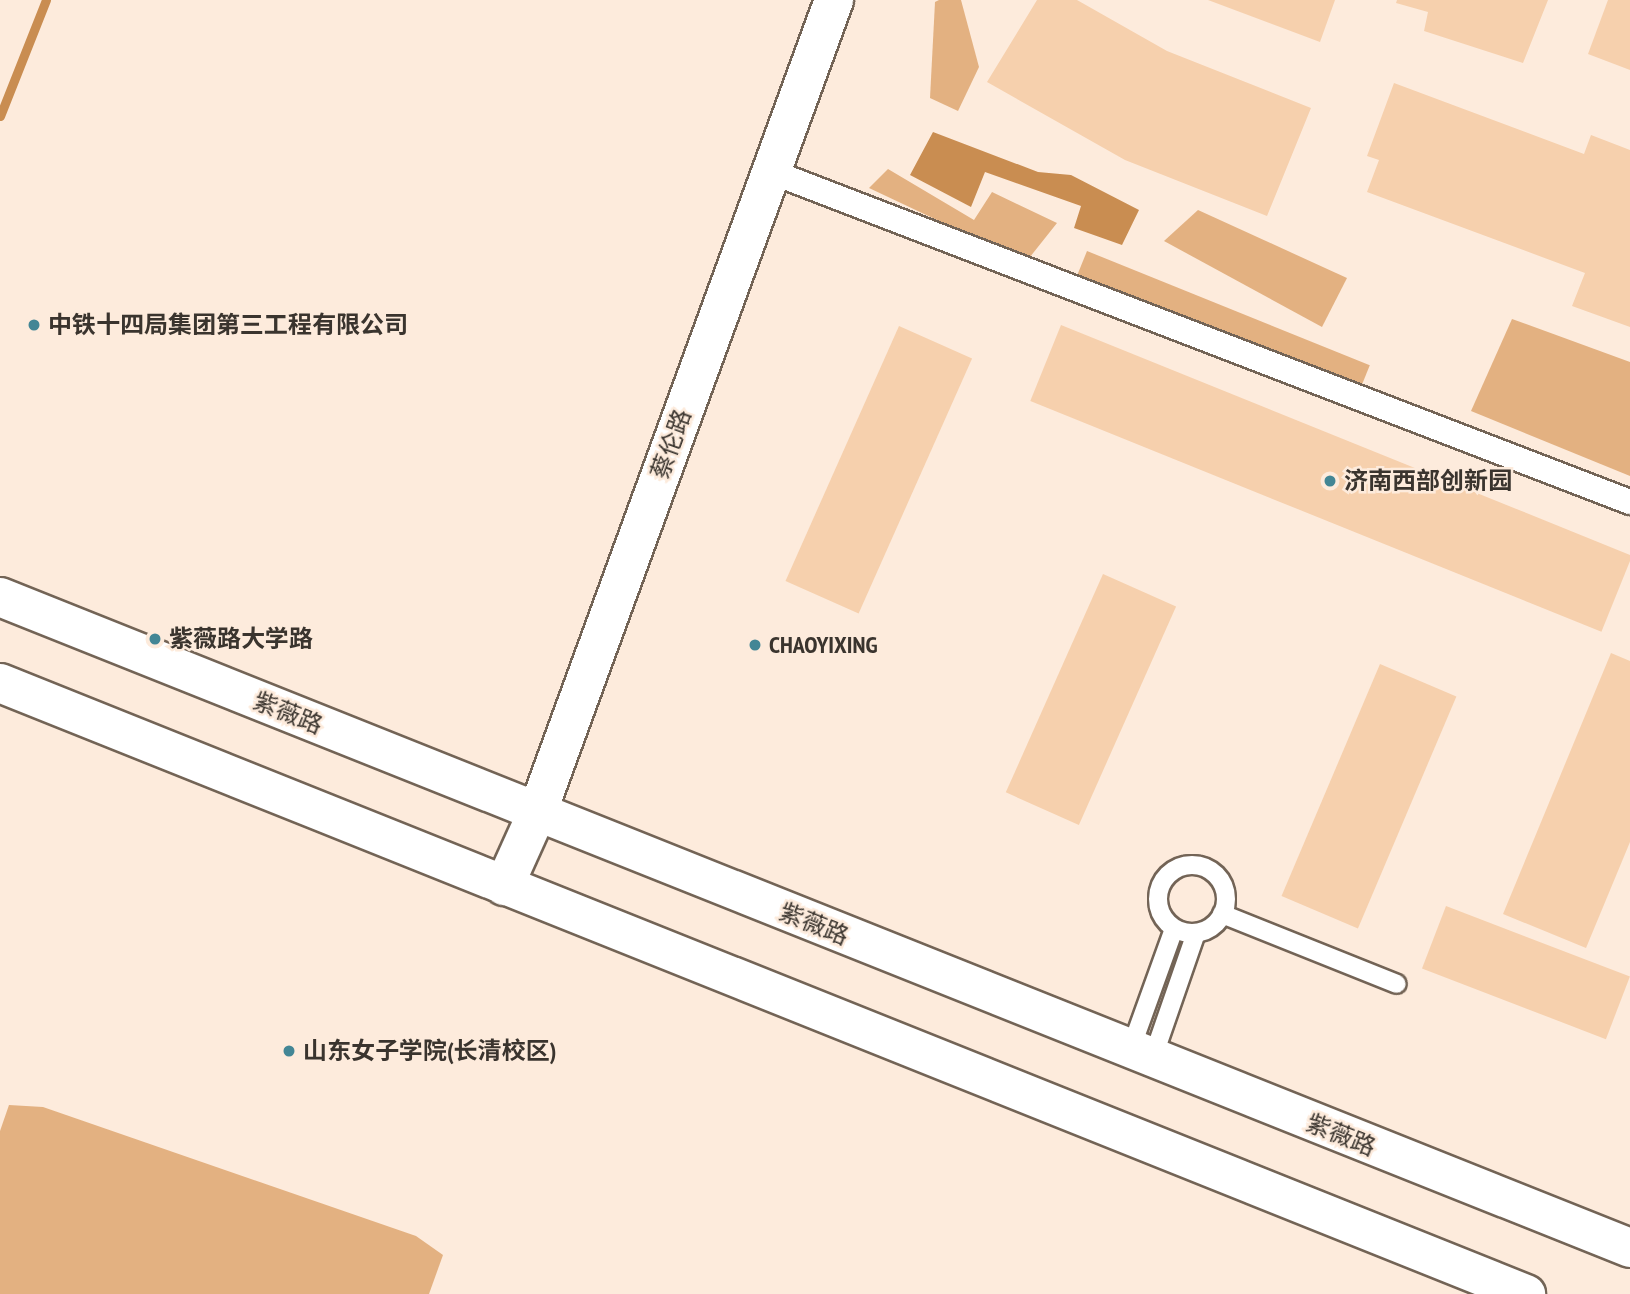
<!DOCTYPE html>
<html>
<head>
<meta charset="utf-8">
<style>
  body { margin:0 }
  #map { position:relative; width:1630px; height:1294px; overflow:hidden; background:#fdebdc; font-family:"PT Sans Narrow","Noto Sans SC",sans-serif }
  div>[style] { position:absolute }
  .green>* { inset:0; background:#e3b181; transform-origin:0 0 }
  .water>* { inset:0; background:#c98d51 }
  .stream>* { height:9px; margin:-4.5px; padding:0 4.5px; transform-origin:4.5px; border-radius:4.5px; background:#c98d51 }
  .building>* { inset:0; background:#f6d0ad; transform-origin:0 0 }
  .roads { filter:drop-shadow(2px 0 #736456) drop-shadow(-2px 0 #736456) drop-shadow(0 2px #736456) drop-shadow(0 -2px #736456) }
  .service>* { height:18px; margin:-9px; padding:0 9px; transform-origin:9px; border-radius:9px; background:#fff }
  .service>.ring { margin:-9px; padding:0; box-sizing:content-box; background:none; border:18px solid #fff; border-radius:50% }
  .pedestrian>* { height:24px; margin:-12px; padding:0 12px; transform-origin:12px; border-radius:12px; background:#fff }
  .tertiary>* { height:38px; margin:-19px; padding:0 19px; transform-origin:19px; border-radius:19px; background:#fff }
  .primary>* { height:38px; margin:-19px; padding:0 19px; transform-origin:19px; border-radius:19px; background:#fff }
  .dots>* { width:19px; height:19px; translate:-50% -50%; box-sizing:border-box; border:4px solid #fdebdc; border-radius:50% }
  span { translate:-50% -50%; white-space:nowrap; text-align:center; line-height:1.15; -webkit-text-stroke:5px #fdebdc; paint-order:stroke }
  .poi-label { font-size:24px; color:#3a342e; font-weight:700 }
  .left { translate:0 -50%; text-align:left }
  .street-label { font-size:24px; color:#3a342e }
</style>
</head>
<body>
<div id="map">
  <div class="green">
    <i style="clip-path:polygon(939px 0,961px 0,979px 67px,958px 111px,930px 98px,935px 2px)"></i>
    <i style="clip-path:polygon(888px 169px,974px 220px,992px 192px,1057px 223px,1026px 262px,869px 188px)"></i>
    <i style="clip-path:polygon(1198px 210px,1347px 278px,1322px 327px,1164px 241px)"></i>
    <i style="left:1087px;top:251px;width:305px;height:31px;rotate:22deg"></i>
    <i style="clip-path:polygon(1512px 319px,1630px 362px,1630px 476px,1471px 411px)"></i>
    <i style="clip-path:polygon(9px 1105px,43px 1107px,416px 1236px,443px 1255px,429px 1294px,0 1294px,0 1131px)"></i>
  </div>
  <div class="water">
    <i style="clip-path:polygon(933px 132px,1038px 172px,1071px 175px,1139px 210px,1122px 245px,1074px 228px,1081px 206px,985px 172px,971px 207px,910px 175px)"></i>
  </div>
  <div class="stream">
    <i style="left:0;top:116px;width:125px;rotate:-68.4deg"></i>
  </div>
  <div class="building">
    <i style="clip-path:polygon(1037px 0,1077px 0,1167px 51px,1311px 108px,1267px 216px,1125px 160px,987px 82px)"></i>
    <i style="clip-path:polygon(1208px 0,1335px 0,1320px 42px)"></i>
    <i style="clip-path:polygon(1397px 0,1548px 0,1523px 63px,1424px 31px,1428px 12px,1396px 3px)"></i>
    <i style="clip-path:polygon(1608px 0,1630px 0,1630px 70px,1588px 54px)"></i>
    <i style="clip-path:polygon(1394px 83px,1584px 154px,1591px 135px,1630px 150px,1630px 327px,1572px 306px,1585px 273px,1367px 192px,1379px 160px,1367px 156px)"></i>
    <i style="left:1061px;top:325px;width:616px;height:82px;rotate:22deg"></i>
    <i style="left:899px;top:326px;width:80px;height:279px;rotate:24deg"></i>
    <i style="left:1103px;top:574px;width:80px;height:239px;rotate:24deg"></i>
    <i style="clip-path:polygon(1611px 653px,1630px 661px,1630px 842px,1586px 948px,1503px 914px)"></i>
    <i style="left:1380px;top:664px;width:83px;height:252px;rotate:23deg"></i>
    <i style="left:1446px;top:906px;width:197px;height:67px;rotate:21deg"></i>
  </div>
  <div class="roads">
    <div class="service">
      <i class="ring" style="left:1158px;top:865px;width:50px;height:50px"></i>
      <i style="left:1222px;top:914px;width:188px;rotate:21.8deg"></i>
      <i style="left:1130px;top:1051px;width:130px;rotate:-70.2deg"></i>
      <i style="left:1152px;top:1060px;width:134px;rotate:-70.9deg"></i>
    </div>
    <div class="pedestrian">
      <i style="left:772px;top:172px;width:919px;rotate:21.04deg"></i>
    </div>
    <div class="tertiary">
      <i style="left:504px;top:886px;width:80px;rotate:-65.7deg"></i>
      <i style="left:537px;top:813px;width:866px;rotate:-69.93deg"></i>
    </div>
    <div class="primary">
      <i style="left:0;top:597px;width:1755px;rotate:21.77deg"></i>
      <i style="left:0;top:683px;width:1644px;rotate:21.82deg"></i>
    </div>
  </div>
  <div class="dots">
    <i style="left:34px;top:325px;background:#438695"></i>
    <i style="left:1330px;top:481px;background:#438695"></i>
    <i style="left:155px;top:639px;background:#438695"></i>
    <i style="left:755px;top:645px;background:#438695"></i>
    <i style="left:289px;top:1051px;background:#438695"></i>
  </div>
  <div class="poi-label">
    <span class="left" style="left:48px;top:325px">中铁十四局集团第三工程有限公司</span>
    <span class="left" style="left:1344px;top:481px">济南西部创新园</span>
    <span class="left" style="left:169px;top:639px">紫薇路大学路</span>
    <span class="left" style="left:769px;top:645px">CHAOYIXING</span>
    <span class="left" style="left:303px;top:1051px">山东女子学院(长清校区)</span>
  </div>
  <div class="street-label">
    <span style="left:671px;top:444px;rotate:-70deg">蔡伦路</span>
    <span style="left:288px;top:713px;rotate:22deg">紫薇路</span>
    <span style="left:814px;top:924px;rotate:22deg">紫薇路</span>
    <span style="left:1341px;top:1135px;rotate:22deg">紫薇路</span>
  </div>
</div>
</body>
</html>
